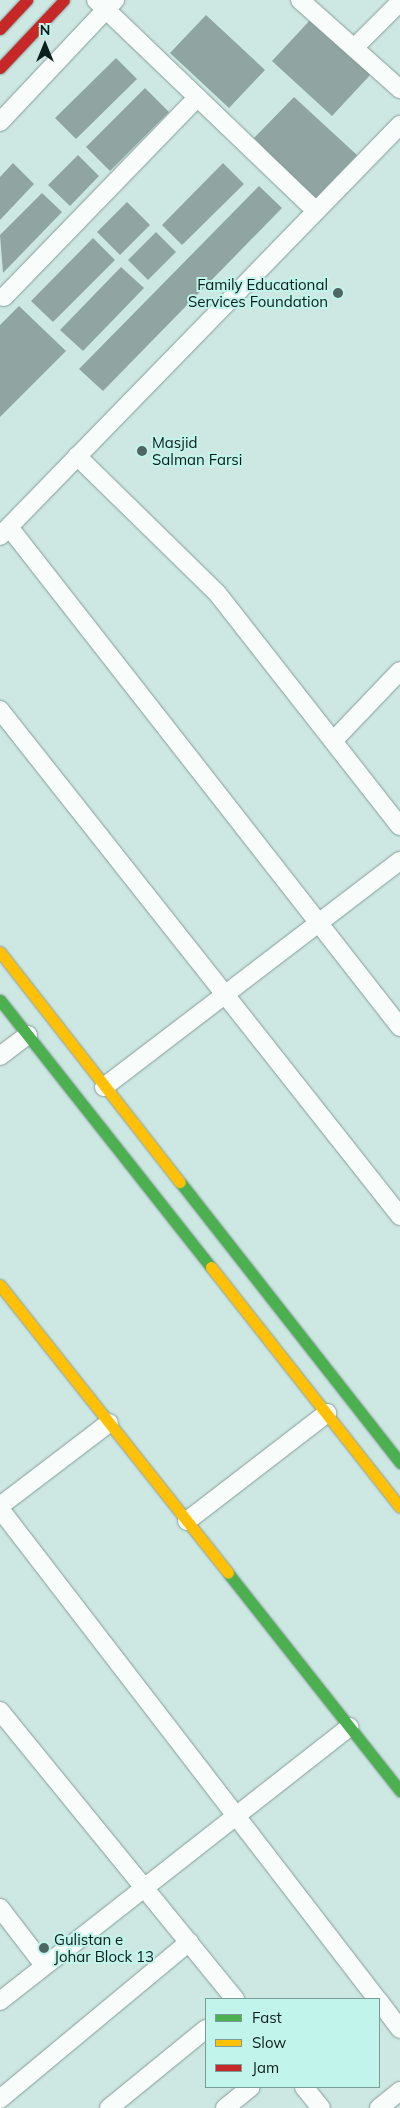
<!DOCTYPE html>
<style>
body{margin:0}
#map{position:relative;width:400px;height:2108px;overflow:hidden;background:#cde8e3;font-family:Mulish,sans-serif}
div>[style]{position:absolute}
.building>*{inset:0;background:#90a5a2}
.roads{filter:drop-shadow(0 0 1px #869c98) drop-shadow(0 0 1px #869c98)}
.street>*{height:18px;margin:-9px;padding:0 9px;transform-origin:9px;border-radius:9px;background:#f8fcfb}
.fast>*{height:11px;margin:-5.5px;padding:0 5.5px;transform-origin:5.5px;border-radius:5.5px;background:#4caf50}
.slow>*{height:11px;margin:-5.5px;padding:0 5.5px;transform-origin:5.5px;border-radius:5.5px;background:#ffc107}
.jam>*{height:11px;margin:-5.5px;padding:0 5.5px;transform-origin:5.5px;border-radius:5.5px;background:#c62828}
.dots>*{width:14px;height:14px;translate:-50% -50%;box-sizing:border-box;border:2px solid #c1f4ea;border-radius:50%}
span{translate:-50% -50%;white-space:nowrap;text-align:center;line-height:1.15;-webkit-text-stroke:4px #c1f4ea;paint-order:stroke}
.poi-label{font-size:15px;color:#0b1e1b}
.right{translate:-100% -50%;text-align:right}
.left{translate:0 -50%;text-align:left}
.legend{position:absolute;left:205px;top:1998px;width:175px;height:90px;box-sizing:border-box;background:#c1f4ea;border:1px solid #789e97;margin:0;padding:6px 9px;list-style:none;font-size:15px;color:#0b1e1b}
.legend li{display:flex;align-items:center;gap:10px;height:25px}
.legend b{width:25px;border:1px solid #789e97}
.north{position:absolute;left:20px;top:20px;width:50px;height:50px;-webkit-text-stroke:4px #c1f4ea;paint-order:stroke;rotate:0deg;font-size:14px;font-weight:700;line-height:20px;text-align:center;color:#0b1e1b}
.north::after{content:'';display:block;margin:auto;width:18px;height:22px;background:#0b1e1b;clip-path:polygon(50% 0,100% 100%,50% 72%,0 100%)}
</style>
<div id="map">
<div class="building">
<i style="clip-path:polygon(206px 15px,265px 70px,229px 108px,170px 53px)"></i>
<i style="clip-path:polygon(312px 18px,372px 73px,332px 116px,272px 61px)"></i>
<i style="clip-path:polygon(116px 58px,137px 79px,76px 139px,55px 118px)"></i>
<i style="clip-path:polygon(145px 88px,169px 112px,110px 171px,86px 147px)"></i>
<i style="clip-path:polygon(294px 97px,357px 155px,314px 200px,254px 138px)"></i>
<i style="clip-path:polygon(78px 155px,99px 176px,70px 206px,48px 185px)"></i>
<i style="clip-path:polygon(13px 163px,34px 184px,0 220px,0 177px)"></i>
<i style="clip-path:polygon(223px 163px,244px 184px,182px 245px,162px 225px)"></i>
<i style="clip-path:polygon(259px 186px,282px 208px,103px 391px,79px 369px)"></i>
<i style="clip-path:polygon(42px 193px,62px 212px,3px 273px,0 235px)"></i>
<i style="clip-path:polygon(127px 202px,150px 225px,120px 255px,97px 232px)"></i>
<i style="clip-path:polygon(156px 232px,176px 252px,148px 280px,128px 260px)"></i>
<i style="clip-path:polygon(93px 238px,115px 260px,53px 322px,31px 301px)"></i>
<i style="clip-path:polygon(121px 267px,144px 288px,83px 351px,60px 330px)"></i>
<i style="clip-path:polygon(19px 306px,66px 351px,0 417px,0 325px)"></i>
</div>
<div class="roads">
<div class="street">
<i style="left:96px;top:0;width:303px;rotate:43.8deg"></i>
<i style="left:300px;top:0;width:134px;rotate:41.7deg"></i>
<i style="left:354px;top:48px;width:65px;rotate:-45deg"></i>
<i style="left:0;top:122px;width:168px;rotate:-46.7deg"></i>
<i style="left:4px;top:297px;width:277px;rotate:-45.9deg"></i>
<i style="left:77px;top:456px;width:196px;rotate:44.4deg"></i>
<i style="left:217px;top:593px;width:296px;rotate:51.9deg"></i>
<i style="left:9px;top:527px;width:635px;rotate:51.97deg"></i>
<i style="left:0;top:536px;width:574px;rotate:-45.78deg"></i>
<i style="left:0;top:710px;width:645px;rotate:51.67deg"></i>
<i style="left:334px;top:740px;width:95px;rotate:-46.3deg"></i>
<i style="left:0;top:1056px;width:35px;rotate:-37deg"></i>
<i style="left:104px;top:1087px;width:372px;rotate:-37.4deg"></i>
<i style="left:0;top:1506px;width:137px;rotate:-37.3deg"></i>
<i style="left:0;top:1509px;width:618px;rotate:52.43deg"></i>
<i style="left:187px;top:1521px;width:177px;rotate:-37.6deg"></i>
<i style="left:0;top:1711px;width:372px;rotate:50.8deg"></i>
<i style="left:0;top:1908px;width:71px;rotate:52.5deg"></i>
<i style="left:0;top:2001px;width:444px;rotate:-38.1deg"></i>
<i style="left:379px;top:2001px;width:35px;rotate:53deg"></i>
<i style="left:304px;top:2087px;width:27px;rotate:51deg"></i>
<i style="left:0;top:2099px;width:246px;rotate:-39.7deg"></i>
<i style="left:109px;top:2108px;width:125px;rotate:-39.2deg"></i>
<i style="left:225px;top:2108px;width:33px;rotate:-39deg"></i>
<i style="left:379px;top:2108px;width:27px;rotate:-39deg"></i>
</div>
<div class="fast">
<i style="left:0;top:1000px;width:340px;rotate:51.7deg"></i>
<i style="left:180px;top:1182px;width:357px;rotate:51.9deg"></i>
<i style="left:228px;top:1573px;width:278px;rotate:51.7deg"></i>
</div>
<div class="slow">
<i style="left:0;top:952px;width:292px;rotate:52deg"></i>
<i style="left:211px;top:1267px;width:305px;rotate:51.8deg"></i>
<i style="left:0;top:1285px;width:367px;rotate:51.6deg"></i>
</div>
<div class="jam">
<i style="left:0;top:29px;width:40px;rotate:-47deg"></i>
<i style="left:0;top:68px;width:93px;rotate:-46.7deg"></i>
</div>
</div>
<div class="dots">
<i style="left:338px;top:293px;background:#4f6561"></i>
<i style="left:142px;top:451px;background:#4f6561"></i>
<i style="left:44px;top:1948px;background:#4f6561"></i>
</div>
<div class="poi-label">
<span class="right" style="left:328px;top:293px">Family Educational<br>Services Foundation</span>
<span class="left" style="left:152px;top:451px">Masjid<br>Salman Farsi</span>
<span class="left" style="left:54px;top:1948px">Gulistan e<br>Johar Block 13</span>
</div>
<ul class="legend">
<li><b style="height:6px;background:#4caf50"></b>Fast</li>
<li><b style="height:6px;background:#ffc107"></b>Slow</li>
<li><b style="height:6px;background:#c62828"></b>Jam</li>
</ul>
<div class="north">N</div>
</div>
